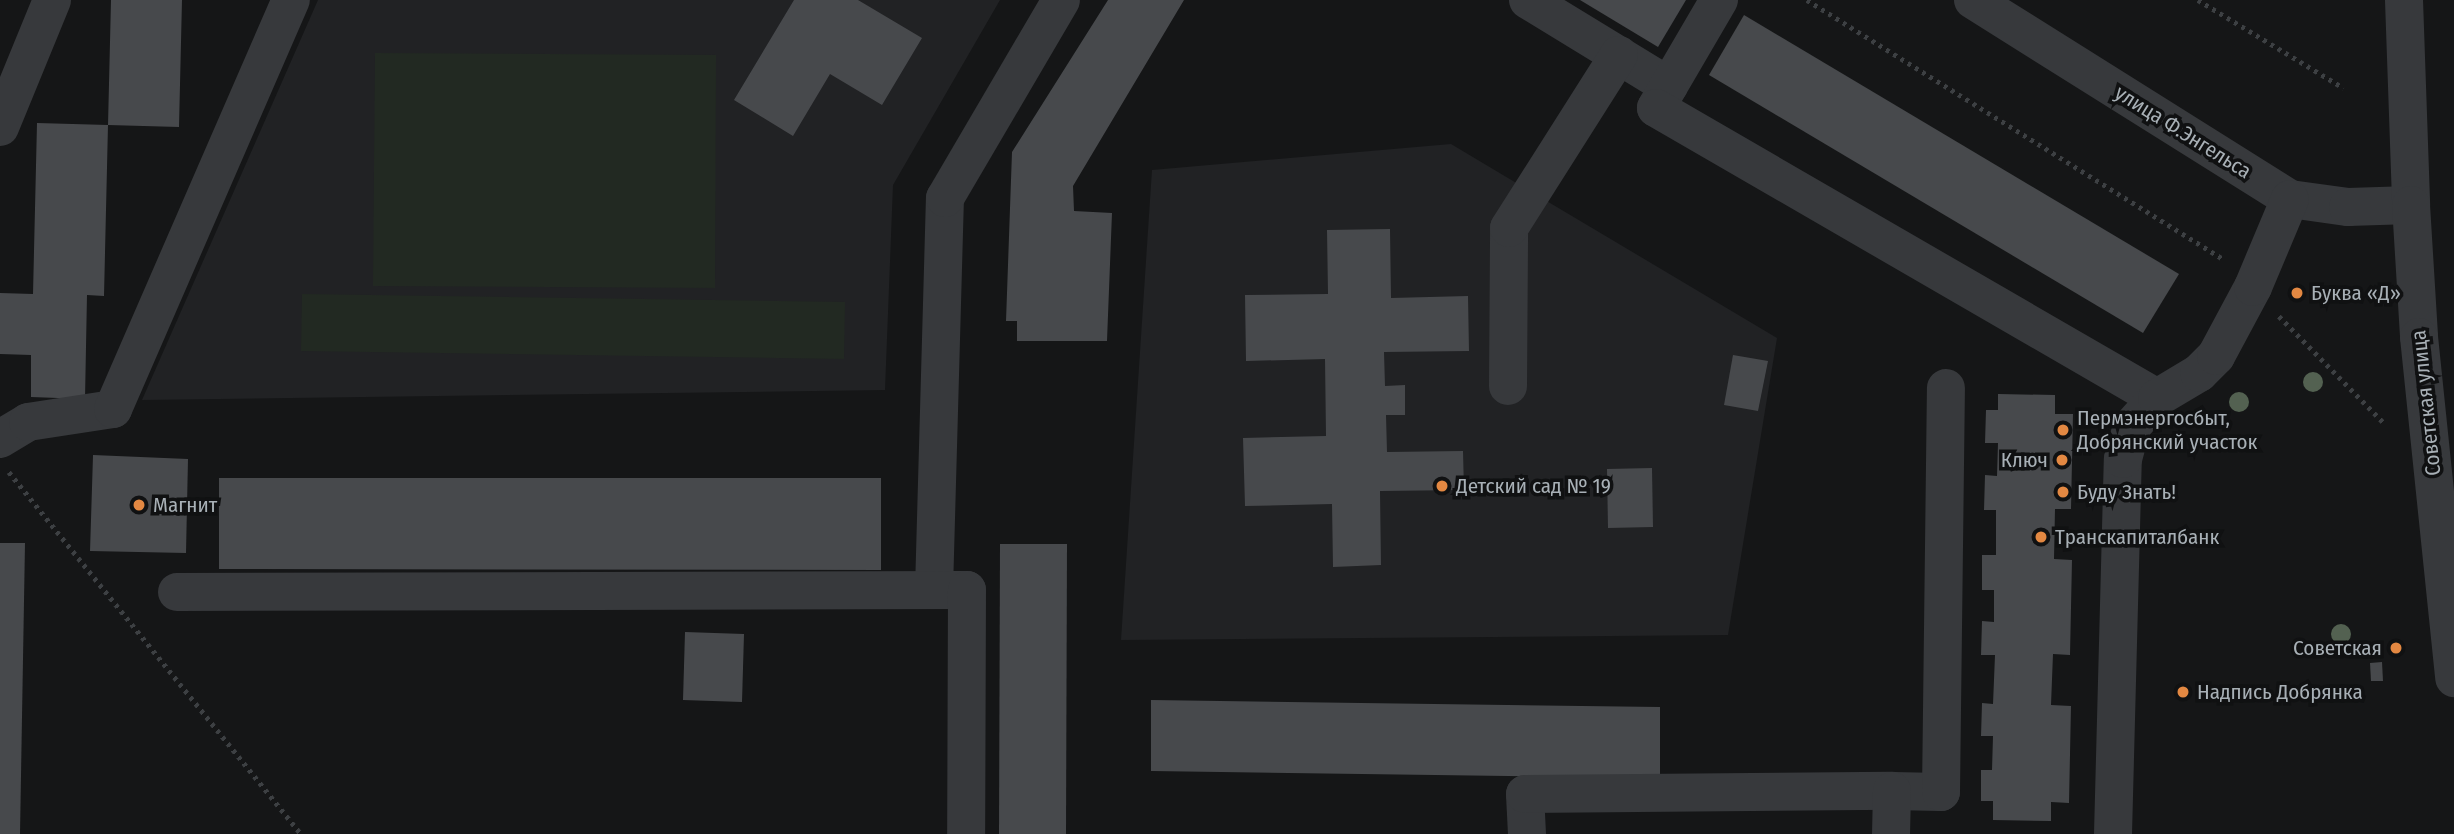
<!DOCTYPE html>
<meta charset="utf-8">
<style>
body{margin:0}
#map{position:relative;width:2454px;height:834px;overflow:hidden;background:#151617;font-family:"Fira Sans Condensed",sans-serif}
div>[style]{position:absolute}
.built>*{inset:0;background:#212224}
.green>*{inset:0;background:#222922}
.building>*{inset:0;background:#47494c}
.path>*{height:4.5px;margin-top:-2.25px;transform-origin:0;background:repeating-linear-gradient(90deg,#3d4043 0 3.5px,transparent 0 8.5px)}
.minor>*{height:38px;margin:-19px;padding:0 19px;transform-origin:19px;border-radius:19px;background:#37393c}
.trees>*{width:20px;height:20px;margin:-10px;border-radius:50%;background:#536151}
.dots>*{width:19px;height:19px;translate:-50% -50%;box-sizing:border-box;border:4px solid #101112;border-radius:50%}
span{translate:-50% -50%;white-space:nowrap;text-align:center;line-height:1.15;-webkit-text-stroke:7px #101112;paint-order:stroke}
.street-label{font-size:21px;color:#a8b0b6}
.poi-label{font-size:21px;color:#a8b0b6}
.left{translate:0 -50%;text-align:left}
.right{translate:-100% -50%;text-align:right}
</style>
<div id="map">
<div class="built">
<i style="clip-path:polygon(318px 0,1000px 0,893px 185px,885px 390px,142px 400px)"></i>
<i style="clip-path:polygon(1451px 144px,1777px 338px,1728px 635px,1121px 640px,1152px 170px)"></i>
</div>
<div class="green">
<i style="clip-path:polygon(375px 53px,716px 55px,715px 288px,373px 286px)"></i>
<i style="clip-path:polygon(302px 294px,845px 302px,844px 359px,301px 351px)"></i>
</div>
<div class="building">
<i style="clip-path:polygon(111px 0,182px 0,179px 127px,108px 125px,104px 296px,87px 295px,85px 399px,31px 397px,31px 355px,0 354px,0 293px,33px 294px,37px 123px,108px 125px)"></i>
<i style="clip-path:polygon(794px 0,858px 0,922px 38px,882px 105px,830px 74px,793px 136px,734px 100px)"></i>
<i style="clip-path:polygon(1108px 0,1184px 0,1073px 186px,1074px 211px,1112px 213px,1107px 341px,1017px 341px,1017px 321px,1006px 321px,1012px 152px)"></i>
<i style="clip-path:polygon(1580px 0,1686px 0,1658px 47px)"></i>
<i style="clip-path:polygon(1744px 15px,2179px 274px,2143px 333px,1709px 75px)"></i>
<i style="clip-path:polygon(1390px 229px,1391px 298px,1468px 296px,1469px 351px,1384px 352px,1385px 386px,1405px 385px,1405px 415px,1386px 415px,1387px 452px,1463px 451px,1464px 490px,1380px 491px,1381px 565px,1333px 567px,1332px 504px,1245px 506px,1243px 438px,1326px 436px,1325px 359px,1246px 361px,1245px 295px,1328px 294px,1327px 230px)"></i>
<i style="clip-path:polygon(1733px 355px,1768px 361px,1758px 411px,1724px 405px)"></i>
<i style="clip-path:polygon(1998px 394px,2055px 395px,2055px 414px,2073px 414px,2071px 509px,2055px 509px,2054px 559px,2072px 560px,2070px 655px,2053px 654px,2051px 705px,2071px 706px,2069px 803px,2051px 802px,2051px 821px,1993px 820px,1993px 801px,1981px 801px,1981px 770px,1992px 770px,1993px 736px,1981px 736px,1982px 703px,1993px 704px,1995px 655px,1981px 655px,1982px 621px,1994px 622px,1994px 590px,1982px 590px,1982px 555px,1996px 555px,1996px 510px,1984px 510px,1985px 475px,1997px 476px,1998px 443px,1985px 443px,1986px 410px,1998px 410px)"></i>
<i style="clip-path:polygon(93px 455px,188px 459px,186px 553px,90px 551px)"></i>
<i style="clip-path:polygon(1652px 468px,1653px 527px,1608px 528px,1607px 469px)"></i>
<i style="clip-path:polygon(219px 478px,881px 478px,881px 570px,219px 569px)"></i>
<i style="clip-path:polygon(0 543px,25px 543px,20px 834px,0 834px)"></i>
<i style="clip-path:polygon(1000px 544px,1067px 544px,1066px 834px,999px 834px)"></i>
<i style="clip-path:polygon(685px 632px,744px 634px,742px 702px,683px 700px)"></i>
<i style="clip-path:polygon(2382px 662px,2383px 681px,2371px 681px,2370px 663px)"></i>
<i style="clip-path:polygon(1151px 700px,1660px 707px,1660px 778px,1151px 771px)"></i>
</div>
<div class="path">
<i style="left:1807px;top:0;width:491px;rotate:31.9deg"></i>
<i style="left:2198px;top:0;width:170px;rotate:31.1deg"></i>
<i style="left:2279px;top:316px;width:150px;rotate:45.5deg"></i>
<i style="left:9px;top:472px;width:465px;rotate:51.1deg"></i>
</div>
<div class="minor">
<i style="left:1528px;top:0;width:165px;rotate:31.4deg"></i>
<i style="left:1719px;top:0;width:125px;rotate:120.3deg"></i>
<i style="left:1656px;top:108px;width:579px;rotate:30.06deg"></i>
<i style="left:1973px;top:0;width:374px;rotate:32.1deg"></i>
<i style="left:2290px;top:199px;width:59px;rotate:7.9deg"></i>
<i style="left:2348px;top:207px;width:63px;rotate:-1.8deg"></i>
<i style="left:2404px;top:0;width:205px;rotate:88deg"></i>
<i style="left:2411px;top:205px;width:132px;rotate:86.5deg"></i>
<i style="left:2419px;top:337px;width:343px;rotate:84.1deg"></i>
<i style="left:0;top:127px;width:137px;rotate:-67.7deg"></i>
<i style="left:1508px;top:386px;width:158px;rotate:-89.6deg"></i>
<i style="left:1509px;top:228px;width:205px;rotate:-57.6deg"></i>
<i style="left:0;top:439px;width:33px;rotate:-31deg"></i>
<i style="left:28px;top:422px;width:86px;rotate:-8.7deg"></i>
<i style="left:113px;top:409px;width:446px;rotate:-66.5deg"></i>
<i style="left:934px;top:590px;width:392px;rotate:-88.4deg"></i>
<i style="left:945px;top:198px;width:229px;rotate:-59.6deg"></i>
<i style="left:177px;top:592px;width:790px;rotate:-0.15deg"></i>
<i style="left:967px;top:590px;width:244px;rotate:90.2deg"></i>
<i style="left:1892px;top:791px;width:49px;rotate:1.2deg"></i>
<i style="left:1941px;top:792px;width:404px;rotate:-89.3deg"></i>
<i style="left:1527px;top:834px;width:40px;rotate:-92.9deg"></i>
<i style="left:1525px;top:794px;width:367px;rotate:-0.5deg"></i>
<i style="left:1892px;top:791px;width:43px;rotate:91.3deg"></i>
<i style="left:2113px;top:834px;width:375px;rotate:-88.5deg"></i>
<i style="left:2123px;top:459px;width:34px;rotate:-75deg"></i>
<i style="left:2132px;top:426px;width:38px;rotate:-48deg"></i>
<i style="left:2157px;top:398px;width:49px;rotate:-30.8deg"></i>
<i style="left:2199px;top:373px;width:24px;rotate:-45deg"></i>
<i style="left:2216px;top:356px;width:78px;rotate:-61.8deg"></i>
<i style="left:2253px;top:287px;width:95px;rotate:-67.2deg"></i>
</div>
<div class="trees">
<i style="left:2313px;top:382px"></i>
<i style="left:2239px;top:402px"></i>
<i style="left:2341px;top:634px"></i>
</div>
<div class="dots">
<i style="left:2297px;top:293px;background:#e38842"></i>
<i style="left:2063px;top:430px;background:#e38842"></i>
<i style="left:2062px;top:460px;background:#e38842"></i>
<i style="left:1442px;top:486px;background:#e38842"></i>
<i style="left:2063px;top:492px;background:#e38842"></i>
<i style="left:139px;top:505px;background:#e38842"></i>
<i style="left:2041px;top:537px;background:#e38842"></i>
<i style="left:2396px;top:648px;background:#e38842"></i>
<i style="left:2183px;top:692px;background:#e38842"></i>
</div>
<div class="street-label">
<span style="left:2183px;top:132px;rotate:32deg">улица Ф.Энгельса</span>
<span style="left:2426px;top:403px;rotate:-96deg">Советская улица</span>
</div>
<div class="poi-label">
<span class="left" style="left:2311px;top:293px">Буква «Д»</span>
<span class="left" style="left:2077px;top:430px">Пермэнергосбыт,<br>Добрянский участок</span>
<span class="right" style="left:2048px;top:460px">Ключ</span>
<span class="left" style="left:1456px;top:486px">Детский сад № 19</span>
<span class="left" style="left:2077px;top:492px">Буду Знать!</span>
<span class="left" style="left:153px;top:505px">Магнит</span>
<span class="left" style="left:2055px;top:537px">Транскапиталбанк</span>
<span class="right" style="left:2382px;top:648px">Советская</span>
<span class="left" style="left:2197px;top:692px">Надпись Добрянка</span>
</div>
</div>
